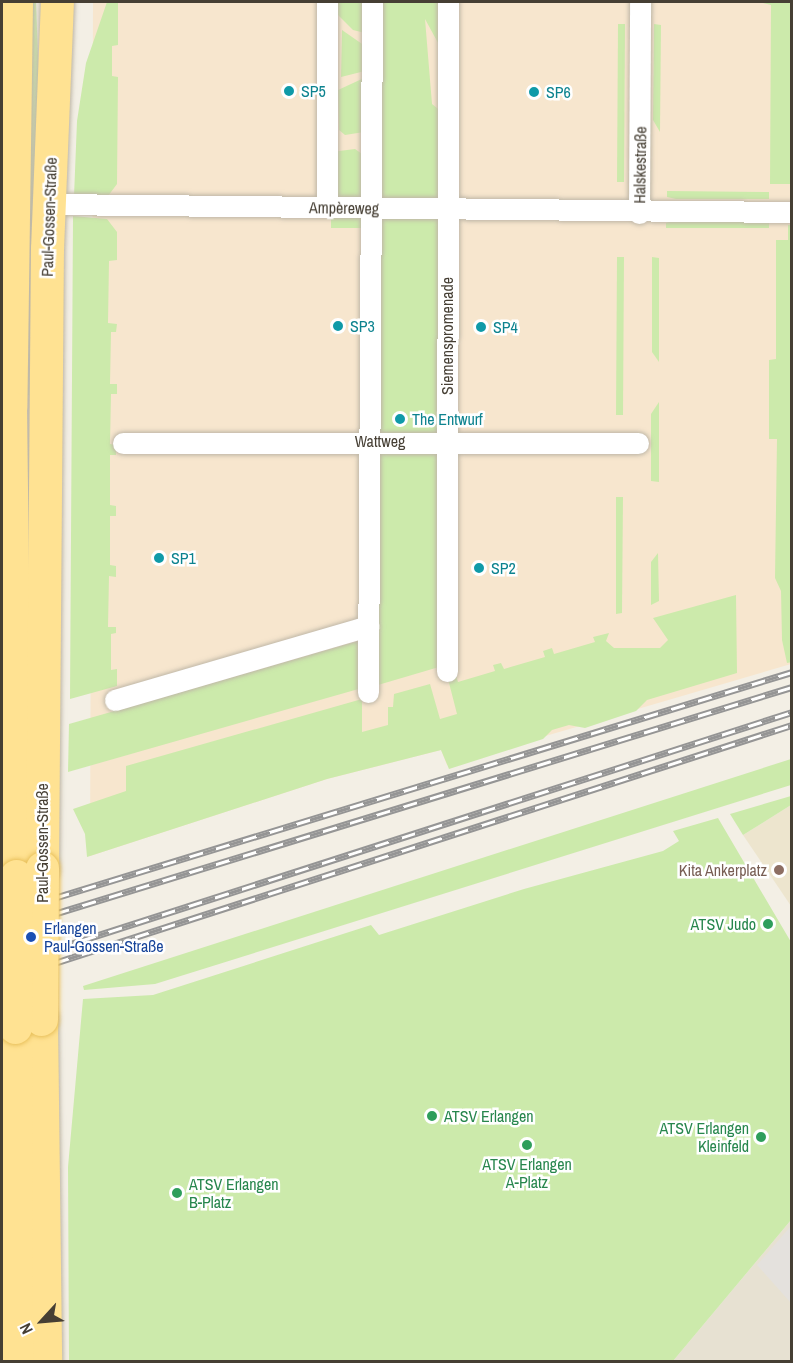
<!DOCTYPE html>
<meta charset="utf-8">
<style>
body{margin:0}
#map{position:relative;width:793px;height:1363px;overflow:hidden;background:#f3efe5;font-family:"Archivo Narrow",sans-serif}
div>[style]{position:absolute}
.residential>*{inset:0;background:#e7e1d2}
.commercial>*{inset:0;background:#f7e6ce}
.education>*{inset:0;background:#ede5ce}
.green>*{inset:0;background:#cceaab}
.parking>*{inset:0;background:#e4e1dd}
.roads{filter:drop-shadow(0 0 2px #bfb7a7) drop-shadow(0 0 2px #bfb7a7)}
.street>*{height:21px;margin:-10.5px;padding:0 10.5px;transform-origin:10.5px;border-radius:10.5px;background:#fff}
.primary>*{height:33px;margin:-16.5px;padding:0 16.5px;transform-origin:16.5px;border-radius:16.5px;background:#ffe292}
.rail>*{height:7px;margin-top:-3.5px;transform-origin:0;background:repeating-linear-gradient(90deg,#fff 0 14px,#959595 0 28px);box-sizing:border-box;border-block:2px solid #959595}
.bridges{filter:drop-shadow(0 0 2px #e9c15d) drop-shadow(0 0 2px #e9c15d)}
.primary-bridge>*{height:33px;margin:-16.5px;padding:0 16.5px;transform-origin:16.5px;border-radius:16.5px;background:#ffe292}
.dots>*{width:16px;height:16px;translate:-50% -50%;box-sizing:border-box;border:3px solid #fff;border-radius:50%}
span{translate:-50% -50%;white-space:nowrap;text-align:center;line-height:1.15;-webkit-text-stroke:5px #fff;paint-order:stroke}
.culture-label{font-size:16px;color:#0d838f}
.left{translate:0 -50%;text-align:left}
.street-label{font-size:16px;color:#463f34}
.education-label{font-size:16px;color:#785e54}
.right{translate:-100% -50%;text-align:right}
.leisure-label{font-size:16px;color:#27864d}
.transit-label{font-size:16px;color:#164399}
.frame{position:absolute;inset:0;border:3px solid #463f34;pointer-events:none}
.north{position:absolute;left:12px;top:1291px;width:60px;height:60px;-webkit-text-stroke:4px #fff;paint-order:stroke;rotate:244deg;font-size:16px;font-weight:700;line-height:24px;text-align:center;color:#463f34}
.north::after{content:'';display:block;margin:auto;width:21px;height:27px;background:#463f34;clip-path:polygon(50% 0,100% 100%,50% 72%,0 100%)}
</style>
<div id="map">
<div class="residential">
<i style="clip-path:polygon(791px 1220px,791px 1361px,673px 1361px)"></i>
</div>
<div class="commercial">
<i style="clip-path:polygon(93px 2px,791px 2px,791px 664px,447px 765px,441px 750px,327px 779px,90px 856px)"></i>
</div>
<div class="education">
<i style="clip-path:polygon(791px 805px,791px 906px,743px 835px)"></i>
</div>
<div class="green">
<i style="clip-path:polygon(25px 2px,36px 2px,39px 82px,36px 395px,22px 395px)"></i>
<i style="clip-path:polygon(107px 2px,118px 2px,118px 45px,112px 46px,112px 76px,118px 77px,117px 184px,108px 196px,74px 196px,77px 121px,86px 63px)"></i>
<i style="clip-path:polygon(332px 2px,365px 2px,365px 33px,353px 30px,332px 9px)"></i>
<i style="clip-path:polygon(382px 2px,442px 2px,443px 52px,425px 19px,432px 104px,442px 112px,440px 203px,380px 203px)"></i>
<i style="clip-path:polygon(759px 2px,791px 2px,791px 195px,790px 184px,770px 184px,771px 5px)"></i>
<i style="clip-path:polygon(618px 24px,625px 24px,624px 182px,617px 182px)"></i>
<i style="clip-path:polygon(654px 24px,661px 25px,660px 132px,653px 120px)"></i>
<i style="clip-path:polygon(342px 30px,365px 46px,365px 71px,341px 77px)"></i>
<i style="clip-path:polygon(364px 78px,364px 132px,345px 135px,339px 130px,338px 90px)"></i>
<i style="clip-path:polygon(355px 149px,365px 156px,365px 203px,330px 203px,331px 152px)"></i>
<i style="clip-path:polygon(667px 191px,769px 192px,769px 199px,676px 199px,667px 197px)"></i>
<i style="clip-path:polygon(331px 213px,364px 214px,364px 228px,331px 228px)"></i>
<i style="clip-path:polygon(381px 213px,440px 214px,439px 435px,380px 435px)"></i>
<i style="clip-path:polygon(73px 216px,107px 219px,117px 232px,117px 260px,109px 261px,108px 323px,117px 324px,116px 332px,111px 332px,110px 384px,117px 384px,117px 394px,111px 394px,110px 444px,116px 445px,116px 455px,110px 455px,110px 505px,116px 506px,116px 516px,110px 516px,110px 565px,116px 566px,116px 577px,109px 576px,108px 627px,116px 627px,116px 633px,111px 634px,111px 670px,117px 669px,117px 686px,70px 699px)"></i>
<i style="clip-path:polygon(672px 221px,769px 221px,769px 228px,666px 228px,666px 223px)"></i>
<i style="clip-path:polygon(788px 225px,792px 225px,792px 662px,787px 663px,782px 640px,781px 591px,775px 578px,777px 439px,769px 439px,769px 360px,776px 359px,776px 240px,788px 240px)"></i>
<i style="clip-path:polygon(617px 257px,624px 257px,623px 415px,616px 415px)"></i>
<i style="clip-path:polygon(652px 257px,659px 258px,659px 362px,652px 352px)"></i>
<i style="clip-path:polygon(659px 402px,659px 482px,651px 481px,651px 414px)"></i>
<i style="clip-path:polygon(380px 447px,441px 447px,439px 667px,378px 685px)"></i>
<i style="clip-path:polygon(616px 497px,623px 497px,622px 613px,616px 614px)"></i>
<i style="clip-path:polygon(658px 553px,659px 601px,651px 605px,651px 562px)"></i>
<i style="clip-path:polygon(736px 595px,737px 673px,647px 700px,636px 711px,585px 728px,569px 725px,552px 730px,543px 739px,449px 769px,441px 750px,327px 779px,87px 857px,85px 834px,73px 809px,126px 791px,126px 766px,362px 699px,362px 732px,388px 725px,388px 707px,393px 707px,394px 694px,430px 684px,440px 719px,457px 714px,448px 679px,456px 676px,458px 682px,495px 671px,493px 665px,501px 663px,504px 669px,545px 657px,543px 651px,552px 648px,554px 654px,595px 642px,593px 637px,609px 633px,606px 641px,614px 648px,660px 648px,668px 640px,653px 618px)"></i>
<i style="clip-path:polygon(362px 640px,362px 688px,68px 772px,69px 724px)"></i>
<i style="clip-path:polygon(791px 759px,791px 785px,155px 984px,84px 990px,83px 986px)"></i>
<i style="clip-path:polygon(791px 796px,791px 805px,743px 835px,730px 814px)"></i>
<i style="clip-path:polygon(718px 818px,791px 942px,791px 1220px,673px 1361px,69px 1361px,68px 1167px,83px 999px,153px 995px,371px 925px,379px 935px,524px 889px,663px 851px,679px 841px,673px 831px)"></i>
</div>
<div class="parking">
<i style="clip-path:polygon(791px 1226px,791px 1303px,757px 1265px)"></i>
</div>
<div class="roads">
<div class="street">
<i style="left:49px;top:204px;width:743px;rotate:0.62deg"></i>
<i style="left:327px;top:207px;width:205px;rotate:-90deg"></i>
<i style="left:639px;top:213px;width:211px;rotate:-89.7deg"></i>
<i style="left:123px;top:443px;width:515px"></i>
<i style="left:447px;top:671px;width:669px;rotate:-89.91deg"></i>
<i style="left:368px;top:692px;width:690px;rotate:-89.67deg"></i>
<i style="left:115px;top:700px;width:264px;rotate:-16.3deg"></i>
</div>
<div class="primary">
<i style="left:16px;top:2px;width:405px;rotate:90.8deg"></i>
<i style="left:10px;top:407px;width:469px;rotate:89.3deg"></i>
<i style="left:42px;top:868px;width:619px;rotate:-89.54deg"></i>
<i style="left:47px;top:249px;width:247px;rotate:-87.7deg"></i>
<i style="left:41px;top:1019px;width:343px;rotate:89.3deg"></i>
<i style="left:15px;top:1027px;width:335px;rotate:89.8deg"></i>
</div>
</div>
<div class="rail">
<i style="left:2px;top:914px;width:826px;rotate:-17.03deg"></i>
<i style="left:2px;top:930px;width:827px;rotate:-17.1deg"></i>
<i style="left:2px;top:966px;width:830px;rotate:-17.82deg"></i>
<i style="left:2px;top:980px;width:830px;rotate:-17.89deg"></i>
</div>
<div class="bridges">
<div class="primary-bridge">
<i style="left:41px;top:1019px;width:151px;rotate:-89.6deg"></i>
<i style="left:15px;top:1027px;width:151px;rotate:-89.6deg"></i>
</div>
</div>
<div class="dots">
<i style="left:289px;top:91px;background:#0f9aa8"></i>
<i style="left:534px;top:92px;background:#0f9aa8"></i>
<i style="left:338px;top:326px;background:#0f9aa8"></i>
<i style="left:481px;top:327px;background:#0f9aa8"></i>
<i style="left:400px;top:419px;background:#0f9aa8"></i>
<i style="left:159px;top:558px;background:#0f9aa8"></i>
<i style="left:479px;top:568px;background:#0f9aa8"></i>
<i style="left:779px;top:870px;background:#8d6e63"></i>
<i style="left:768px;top:924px;background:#2e9e5b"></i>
<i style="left:31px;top:937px;background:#1a4fb4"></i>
<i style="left:432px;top:1116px;background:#2e9e5b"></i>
<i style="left:761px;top:1137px;background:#2e9e5b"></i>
<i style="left:527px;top:1145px;background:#2e9e5b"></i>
<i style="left:177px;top:1193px;background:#2e9e5b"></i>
</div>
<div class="culture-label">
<span class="left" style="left:301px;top:91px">SP5</span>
<span class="left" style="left:546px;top:92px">SP6</span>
<span class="left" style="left:350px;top:326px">SP3</span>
<span class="left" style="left:493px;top:327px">SP4</span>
<span class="left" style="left:412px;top:419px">The Entwurf</span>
<span class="left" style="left:171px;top:558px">SP1</span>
<span class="left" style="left:491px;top:568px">SP2</span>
</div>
<div class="street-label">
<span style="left:640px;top:165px;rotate:-89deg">Halskestraße</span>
<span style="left:344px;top:208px;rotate:1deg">Ampèreweg</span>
<span style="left:49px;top:217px;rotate:-88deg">Paul-Gossen-Straße</span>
<span style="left:447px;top:336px;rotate:-90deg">Siemenspromenade</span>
<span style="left:380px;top:441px">Wattweg</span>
<span style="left:42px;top:843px;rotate:-90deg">Paul-Gossen-Straße</span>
</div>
<div class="education-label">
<span class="right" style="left:767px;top:870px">Kita Ankerplatz</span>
</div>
<div class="leisure-label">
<span class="right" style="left:756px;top:924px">ATSV Judo</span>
<span class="left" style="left:444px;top:1116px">ATSV Erlangen</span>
<span class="right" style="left:749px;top:1137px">ATSV Erlangen<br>Kleinfeld</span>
<span style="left:527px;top:1173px">ATSV Erlangen<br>A-Platz</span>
<span class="left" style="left:189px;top:1193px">ATSV Erlangen<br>B-Platz</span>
</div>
<div class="transit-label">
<span class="left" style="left:44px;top:937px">Erlangen<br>Paul-Gossen-Straße</span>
</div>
<div class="frame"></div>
<div class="north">N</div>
</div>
